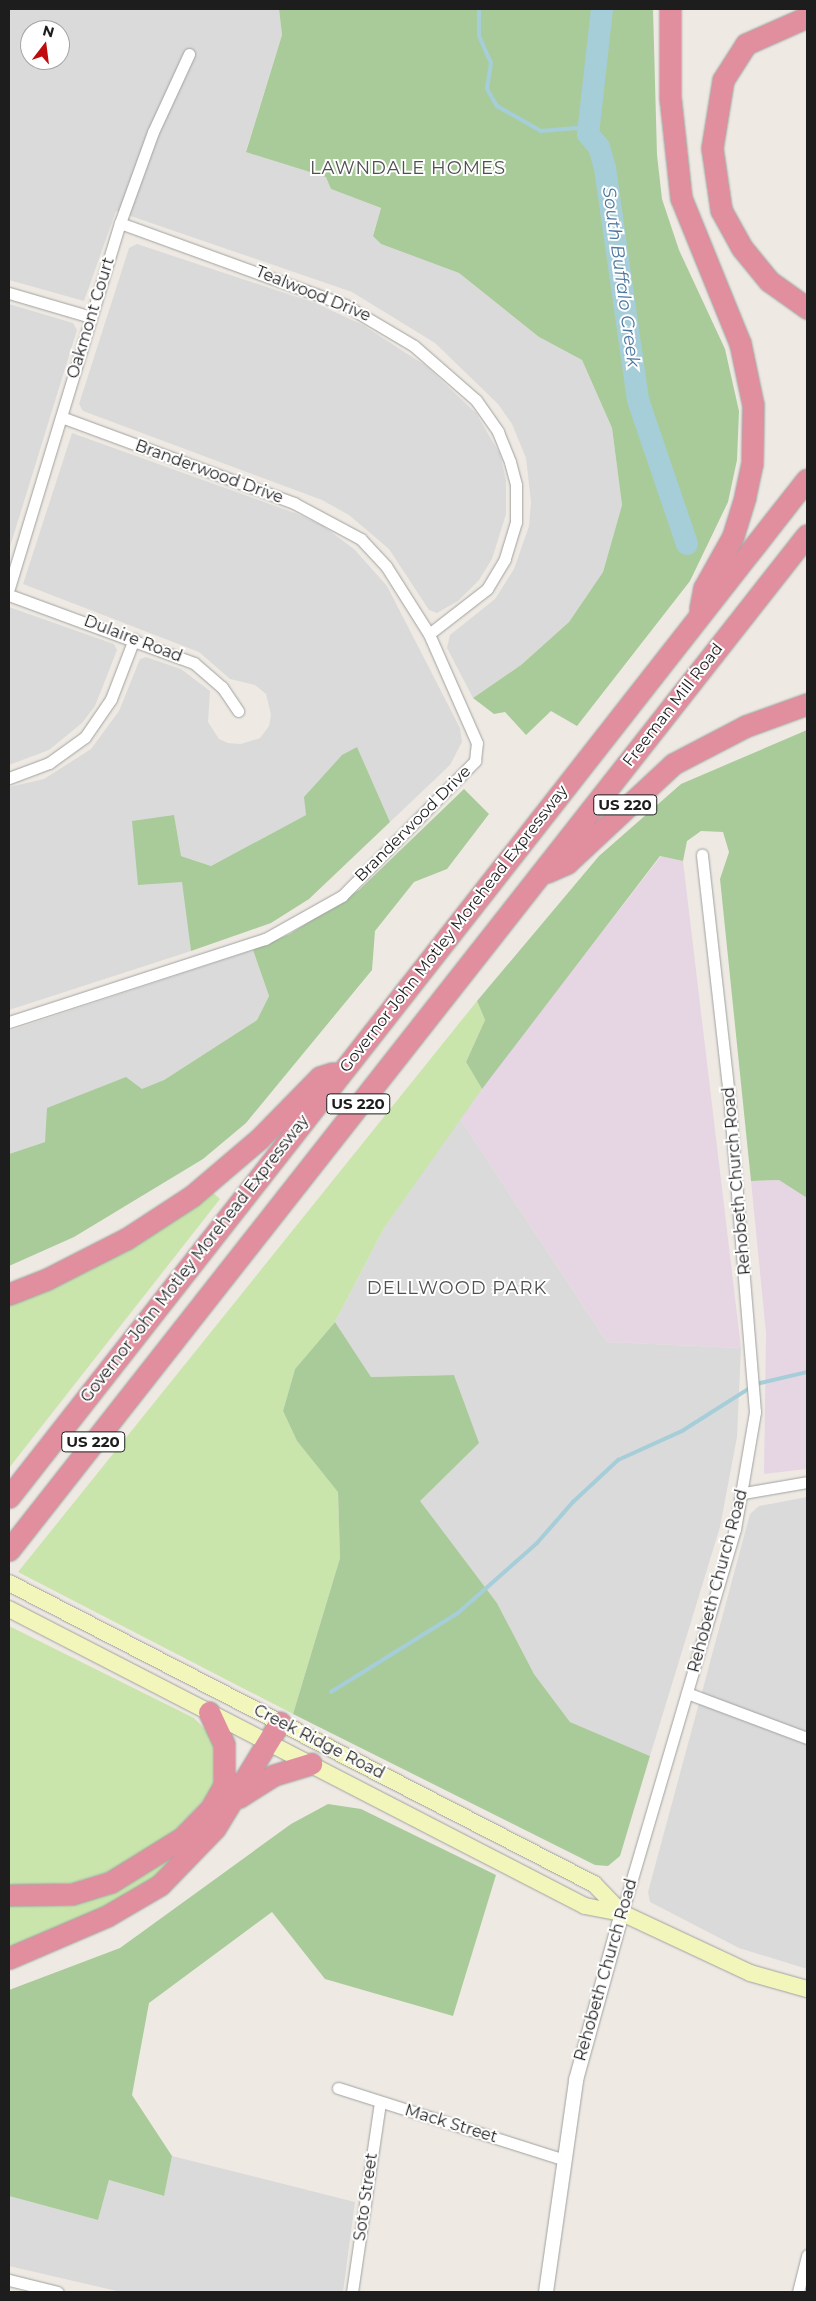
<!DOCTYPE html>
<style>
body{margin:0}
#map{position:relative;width:816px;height:2301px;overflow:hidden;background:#eeeae3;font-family:Montserrat,sans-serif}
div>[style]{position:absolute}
.residential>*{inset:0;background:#dbdada}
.industrial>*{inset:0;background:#e6d6e4}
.grass>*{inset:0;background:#c9e5ac}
.forest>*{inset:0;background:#a9cb9a}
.stream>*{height:4px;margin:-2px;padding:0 2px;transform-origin:2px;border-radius:2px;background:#a6ced9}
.river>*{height:22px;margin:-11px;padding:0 11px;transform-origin:11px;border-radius:11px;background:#a6ced9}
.roads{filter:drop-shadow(0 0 1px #a1a1a1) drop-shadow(0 0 1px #a1a1a1)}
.minor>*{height:11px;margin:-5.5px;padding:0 5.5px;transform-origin:5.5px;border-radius:5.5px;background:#fff}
.tertiary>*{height:14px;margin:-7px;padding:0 7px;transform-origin:7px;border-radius:7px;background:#fff}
.secondary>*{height:16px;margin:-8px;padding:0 8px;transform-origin:8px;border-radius:8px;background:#f3f6ba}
.motorway>*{height:21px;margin:-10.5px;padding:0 10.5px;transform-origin:10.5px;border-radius:10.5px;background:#e18f9f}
span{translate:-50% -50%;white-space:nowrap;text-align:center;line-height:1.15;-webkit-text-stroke:4px #fff;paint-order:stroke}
.shield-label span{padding:1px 4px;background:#fff;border:1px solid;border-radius:4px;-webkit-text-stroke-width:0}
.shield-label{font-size:15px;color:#1d1d1d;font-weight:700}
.street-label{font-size:16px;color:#1d1d1d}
.neighbourhood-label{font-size:18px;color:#505050;letter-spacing:1px}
.water-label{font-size:18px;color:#4c77a0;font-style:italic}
.frame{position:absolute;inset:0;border:10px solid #1d1d1d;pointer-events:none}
.north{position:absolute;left:20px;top:20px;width:50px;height:50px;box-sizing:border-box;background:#fff;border:1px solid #a5a5a5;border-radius:50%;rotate:15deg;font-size:14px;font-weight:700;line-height:20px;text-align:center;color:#1d1d1d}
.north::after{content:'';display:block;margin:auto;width:18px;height:22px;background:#bf0b0e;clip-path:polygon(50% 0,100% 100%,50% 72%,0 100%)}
</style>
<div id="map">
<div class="residential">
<i style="clip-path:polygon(evenodd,9px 9px,279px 9px,282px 35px,246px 151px,327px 177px,331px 189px,381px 208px,373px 235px,381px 244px,459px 273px,539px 337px,582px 360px,612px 428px,622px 505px,603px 572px,569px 622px,521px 665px,473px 698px,447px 648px,450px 635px,495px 599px,514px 569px,529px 526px,531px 502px,526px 458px,512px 424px,498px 404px,435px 343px,352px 292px,116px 211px,84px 301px,9px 280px,9px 9px,30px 30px,60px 30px,60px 60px,30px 60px,30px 30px)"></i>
<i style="clip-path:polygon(137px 244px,315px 303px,363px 325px,426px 366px,476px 413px,500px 454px,506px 480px,506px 514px,492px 559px,479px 580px,458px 601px,437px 613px,429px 610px,389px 549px,349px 515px,322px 500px,83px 411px,79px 404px,129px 248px)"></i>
<i style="clip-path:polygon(9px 304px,73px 323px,77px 330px,9px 550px)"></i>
<i style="clip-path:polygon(72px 433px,295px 513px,323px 526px,354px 549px,387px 586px,460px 728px,462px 742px,450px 765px,390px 822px,357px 748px,306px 815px,211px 866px,181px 856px,191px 951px,9px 1010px,9px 787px,44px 779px,91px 749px,119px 711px,140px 659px,146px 657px,181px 669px,210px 691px,208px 722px,219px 739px,228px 743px,241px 744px,260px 738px,269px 726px,271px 715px,266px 694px,255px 685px,230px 679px,199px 652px,23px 584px)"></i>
<i style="clip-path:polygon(9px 607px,114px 644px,117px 650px,95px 706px,82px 723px,49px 750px,9px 765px)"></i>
<i style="clip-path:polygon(253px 950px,269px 996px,257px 1020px,164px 1080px,45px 1142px,9px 1154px,9px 1031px)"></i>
<i style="clip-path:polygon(459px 1117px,607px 1342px,741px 1348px,737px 1437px,720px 1527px,650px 1756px,570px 1722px,534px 1674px,497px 1603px,419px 1501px,478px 1443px,454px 1375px,371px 1377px,335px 1322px,384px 1228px)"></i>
<i style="clip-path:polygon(807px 1497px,807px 1969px,739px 1948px,650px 1902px,648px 1892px,750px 1514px,759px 1506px)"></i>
<i style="clip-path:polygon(172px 2156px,355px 2202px,343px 2292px,121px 2292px,9px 2266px,9px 2196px,98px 2220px,109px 2180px,163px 2196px)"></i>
</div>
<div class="industrial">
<i style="clip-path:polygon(661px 856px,683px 861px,741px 1348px,607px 1342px,459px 1117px)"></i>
<i style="clip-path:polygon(779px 1180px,807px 1198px,807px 1469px,764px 1474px,766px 1333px,751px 1181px)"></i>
</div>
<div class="grass">
<i style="clip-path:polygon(477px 1001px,485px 1020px,466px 1062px,482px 1089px,384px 1228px,335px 1322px,295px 1369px,283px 1411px,297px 1441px,338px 1491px,340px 1558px,293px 1714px,18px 1572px)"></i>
<i style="clip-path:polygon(211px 1191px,220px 1199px,9px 1468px,9px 1302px)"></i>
<i style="clip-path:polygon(9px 1626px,194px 1718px,207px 1731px,217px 1750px,215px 1782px,208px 1795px,174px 1832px,111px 1871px,72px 1883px,9px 1887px)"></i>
<i style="clip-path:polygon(186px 1844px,149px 1882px,110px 1906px,9px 1951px,9px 1906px,69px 1904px)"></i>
</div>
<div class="forest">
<i style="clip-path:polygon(279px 9px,653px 9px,657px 155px,662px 199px,679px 250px,725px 349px,739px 411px,737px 460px,728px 502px,690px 581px,577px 726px,551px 711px,526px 735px,505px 712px,494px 714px,473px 698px,521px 665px,569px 622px,603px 572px,622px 505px,612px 428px,582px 360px,539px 337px,459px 273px,381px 244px,373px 236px,381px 208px,331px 189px,326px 177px,246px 152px,282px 35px)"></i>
<i style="clip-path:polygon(807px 730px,807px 1198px,779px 1180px,751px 1181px,720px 879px,729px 852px,723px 832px,701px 831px,687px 841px,683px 861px,660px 856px,482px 1089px,466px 1062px,485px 1020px,477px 1001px,599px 856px,681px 784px)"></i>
<i style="clip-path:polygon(357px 747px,390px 822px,309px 899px,271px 923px,191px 951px,182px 882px,138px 885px,132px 821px,174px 815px,181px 856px,211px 866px,306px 815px,304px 797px,342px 755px)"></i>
<i style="clip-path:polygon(464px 789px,489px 814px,447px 869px,414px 882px,375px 931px,372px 970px,246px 1123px,203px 1159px,74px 1237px,9px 1266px,9px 1154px,45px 1142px,47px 1108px,126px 1077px,142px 1089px,164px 1080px,257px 1020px,269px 996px,253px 950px,290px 934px,359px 890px)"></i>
<i style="clip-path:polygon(335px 1322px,371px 1377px,454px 1375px,479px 1443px,420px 1501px,497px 1603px,534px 1674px,570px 1722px,650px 1756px,620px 1856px,608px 1866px,595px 1865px,293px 1714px,340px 1558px,338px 1492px,297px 1441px,283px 1411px,295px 1369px)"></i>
<i style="clip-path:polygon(328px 1804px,361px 1809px,496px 1875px,453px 2016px,325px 1979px,272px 1912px,149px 2003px,132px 2095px,172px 2156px,164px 2196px,109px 2180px,98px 2220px,9px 2196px,9px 1990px,120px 1948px,291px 1824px)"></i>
</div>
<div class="stream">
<i style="left:479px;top:9px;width:27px;rotate:90deg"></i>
<i style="left:479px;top:36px;width:30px;rotate:66deg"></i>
<i style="left:491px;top:63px;width:26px;rotate:99deg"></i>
<i style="left:487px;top:89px;width:20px;rotate:60deg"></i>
<i style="left:497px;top:106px;width:51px;rotate:29.6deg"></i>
<i style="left:541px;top:131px;width:35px;rotate:-5deg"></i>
<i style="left:576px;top:128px;width:13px;rotate:27deg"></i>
<i style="left:331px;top:1692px;width:150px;rotate:-31.9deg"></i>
<i style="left:458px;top:1613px;width:106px;rotate:-41.5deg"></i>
<i style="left:537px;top:1543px;width:55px;rotate:-48.7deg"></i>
<i style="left:573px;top:1502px;width:62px;rotate:-43deg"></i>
<i style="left:618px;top:1460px;width:70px;rotate:-24.4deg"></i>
<i style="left:682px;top:1431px;width:88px;rotate:-32.4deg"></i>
<i style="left:756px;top:1384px;width:52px;rotate:-13.2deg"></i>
</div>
<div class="river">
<i style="left:602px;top:9px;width:126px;rotate:96.4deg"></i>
<i style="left:588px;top:134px;width:17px;rotate:50deg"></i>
<i style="left:599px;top:147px;width:22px;rotate:74deg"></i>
<i style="left:605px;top:168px;width:234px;rotate:81.9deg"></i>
<i style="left:638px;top:400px;width:152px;rotate:71.2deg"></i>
</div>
<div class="roads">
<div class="minor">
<i style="left:120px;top:223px;width:239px;rotate:20deg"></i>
<i style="left:345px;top:305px;width:80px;rotate:30.7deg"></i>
<i style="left:414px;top:346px;width:82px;rotate:41.1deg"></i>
<i style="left:476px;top:400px;width:39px;rotate:55deg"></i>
<i style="left:498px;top:432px;width:32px;rotate:68deg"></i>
<i style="left:510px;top:462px;width:24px;rotate:75deg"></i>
<i style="left:516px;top:485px;width:37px;rotate:90deg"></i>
<i style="left:516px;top:522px;width:39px;rotate:107deg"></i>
<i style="left:505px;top:559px;width:35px;rotate:121deg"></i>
<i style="left:487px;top:589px;width:73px;rotate:142.2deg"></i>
<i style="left:9px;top:293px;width:85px;rotate:16.3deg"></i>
<i style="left:9px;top:588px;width:382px;rotate:-73.1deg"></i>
<i style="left:120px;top:223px;width:97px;rotate:-70.1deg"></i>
<i style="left:153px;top:132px;width:86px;rotate:-65.2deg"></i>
<i style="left:9px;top:595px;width:197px;rotate:20.2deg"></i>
<i style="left:194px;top:663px;width:37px;rotate:41deg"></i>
<i style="left:222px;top:687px;width:29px;rotate:56deg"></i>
<i style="left:9px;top:778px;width:43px;rotate:-20.6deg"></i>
<i style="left:49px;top:763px;width:44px;rotate:-35.8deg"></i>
<i style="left:85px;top:737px;width:46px;rotate:-55.6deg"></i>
<i style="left:111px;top:699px;width:64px;rotate:-69deg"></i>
<i style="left:9px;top:1022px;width:269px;rotate:-18deg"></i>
<i style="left:265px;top:939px;width:88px;rotate:-29.2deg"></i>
<i style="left:342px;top:896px;width:190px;rotate:-45.4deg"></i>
<i style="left:475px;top:761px;width:18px;rotate:-84deg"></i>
<i style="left:477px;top:743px;width:119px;rotate:-113.8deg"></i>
<i style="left:429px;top:634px;width:80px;rotate:-122.3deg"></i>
<i style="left:386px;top:566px;width:37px;rotate:-133deg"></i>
<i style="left:361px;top:539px;width:76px;rotate:-151.8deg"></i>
<i style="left:294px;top:503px;width:248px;rotate:-159.7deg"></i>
<i style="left:744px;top:1493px;width:64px;rotate:-9.9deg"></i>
<i style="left:687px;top:1693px;width:128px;rotate:20.6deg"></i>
<i style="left:622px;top:1913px;width:400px;rotate:-73.6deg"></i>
<i style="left:735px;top:1529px;width:119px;rotate:-80.3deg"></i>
<i style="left:755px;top:1412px;width:308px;rotate:-94.7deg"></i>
<i style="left:730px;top:1105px;width:252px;rotate:-96.4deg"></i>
<i style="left:338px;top:2088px;width:238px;rotate:17.6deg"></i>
<i style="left:9px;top:2280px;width:50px;rotate:13.8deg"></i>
<i style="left:352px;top:2292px;width:192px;rotate:-81.6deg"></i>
<i style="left:798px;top:2292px;width:38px;rotate:-76deg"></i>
</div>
<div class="tertiary">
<i style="left:546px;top:2292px;width:214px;rotate:-81.9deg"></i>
<i style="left:576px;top:2080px;width:173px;rotate:-74.6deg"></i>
</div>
<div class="secondary">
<i style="left:9px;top:1583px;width:658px;rotate:27.23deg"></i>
<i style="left:594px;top:1884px;width:40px;rotate:46deg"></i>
<i style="left:9px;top:1609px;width:648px;rotate:27.28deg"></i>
<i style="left:585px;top:1906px;width:38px;rotate:11deg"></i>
<i style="left:622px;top:1913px;width:141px;rotate:25.1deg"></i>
<i style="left:750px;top:1973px;width:59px;rotate:15.7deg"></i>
</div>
<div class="motorway">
<i style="left:670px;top:9px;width:88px;rotate:90deg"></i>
<i style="left:670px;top:97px;width:102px;rotate:83.8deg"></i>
<i style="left:681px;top:198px;width:157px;rotate:67.9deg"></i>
<i style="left:740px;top:343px;width:63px;rotate:78.2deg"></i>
<i style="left:753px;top:405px;width:58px;rotate:91deg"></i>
<i style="left:752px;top:463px;width:35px;rotate:102deg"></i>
<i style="left:745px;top:497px;width:41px;rotate:107.1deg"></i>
<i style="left:733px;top:536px;width:60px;rotate:119.1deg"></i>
<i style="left:704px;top:588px;width:21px;rotate:101deg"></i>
<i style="left:807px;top:17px;width:67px;rotate:156.1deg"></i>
<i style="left:746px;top:44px;width:43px;rotate:122.6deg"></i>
<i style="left:723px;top:80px;width:69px;rotate:99.2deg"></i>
<i style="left:712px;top:148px;width:63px;rotate:81.7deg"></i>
<i style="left:721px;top:210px;width:43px;rotate:61.1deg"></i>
<i style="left:742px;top:248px;width:43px;rotate:50.7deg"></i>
<i style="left:769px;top:281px;width:47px;rotate:35.4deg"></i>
<i style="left:547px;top:872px;width:22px;rotate:-24deg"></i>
<i style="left:567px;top:863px;width:145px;rotate:-43deg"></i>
<i style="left:673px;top:764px;width:82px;rotate:-27.5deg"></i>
<i style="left:746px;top:726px;width:65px;rotate:-19.8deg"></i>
<i style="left:9px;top:1294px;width:41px;rotate:-21.5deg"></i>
<i style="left:47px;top:1279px;width:89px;rotate:-26.9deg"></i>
<i style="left:126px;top:1239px;width:79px;rotate:-33.1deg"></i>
<i style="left:192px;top:1196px;width:88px;rotate:-40.4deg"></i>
<i style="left:259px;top:1139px;width:87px;rotate:-45.5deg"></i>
<i style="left:320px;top:1077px;width:13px;rotate:-18deg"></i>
<i style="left:9px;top:1497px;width:1293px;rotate:-51.91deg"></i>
<i style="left:9px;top:1550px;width:1291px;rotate:-51.83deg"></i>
<i style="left:209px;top:1712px;width:35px;rotate:65deg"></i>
<i style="left:224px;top:1744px;width:43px;rotate:90deg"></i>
<i style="left:239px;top:1797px;width:41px;rotate:-32.2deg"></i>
<i style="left:274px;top:1775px;width:39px;rotate:-17deg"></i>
<i style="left:9px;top:1895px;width:63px;rotate:-0.9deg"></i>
<i style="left:72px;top:1894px;width:41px;rotate:-17.1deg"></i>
<i style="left:111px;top:1882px;width:84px;rotate:-31.8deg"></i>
<i style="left:182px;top:1838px;width:42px;rotate:-46deg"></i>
<i style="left:211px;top:1808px;width:28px;rotate:-60deg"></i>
<i style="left:9px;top:1958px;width:107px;rotate:-23.2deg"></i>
<i style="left:107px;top:1916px;width:61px;rotate:-30.3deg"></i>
<i style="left:160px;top:1885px;width:79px;rotate:-46deg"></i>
<i style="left:215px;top:1828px;width:124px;rotate:-58.5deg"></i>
</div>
</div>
<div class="shield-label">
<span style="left:625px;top:805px">US 220</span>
<span style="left:358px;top:1104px">US 220</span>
<span style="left:93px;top:1442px">US 220</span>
</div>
<div class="street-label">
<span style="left:313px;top:294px;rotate:22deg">Tealwood Drive</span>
<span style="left:91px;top:318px;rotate:-73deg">Oakmont Court</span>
<span style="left:209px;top:472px;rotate:20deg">Branderwood Drive</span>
<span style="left:133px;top:639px;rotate:21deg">Dulaire Road</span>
<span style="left:673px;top:705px;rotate:-52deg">Freeman Mill Road</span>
<span style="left:413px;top:824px;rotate:-45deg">Branderwood Drive</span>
<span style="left:454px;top:929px;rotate:-52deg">Governor John Motley Morehead Expressway</span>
<span style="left:737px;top:1181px;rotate:-95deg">Rehobeth Church Road</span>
<span style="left:195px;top:1259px;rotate:-52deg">Governor John Motley Morehead Expressway</span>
<span style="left:718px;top:1581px;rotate:-75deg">Rehobeth Church Road</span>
<span style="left:319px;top:1742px;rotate:27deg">Creek Ridge Road</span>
<span style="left:606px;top:1970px;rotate:-74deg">Rehobeth Church Road</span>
<span style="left:451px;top:2124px;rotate:17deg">Mack Street</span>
<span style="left:366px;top:2197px;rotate:-82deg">Soto Street</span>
</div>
<div class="neighbourhood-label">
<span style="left:408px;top:168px">LAWNDALE HOMES</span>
<span style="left:457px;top:1288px">DELLWOOD PARK</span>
</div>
<div class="water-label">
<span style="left:621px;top:277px;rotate:82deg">South Buffalo Creek</span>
</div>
<div class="frame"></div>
<div class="north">N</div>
</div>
